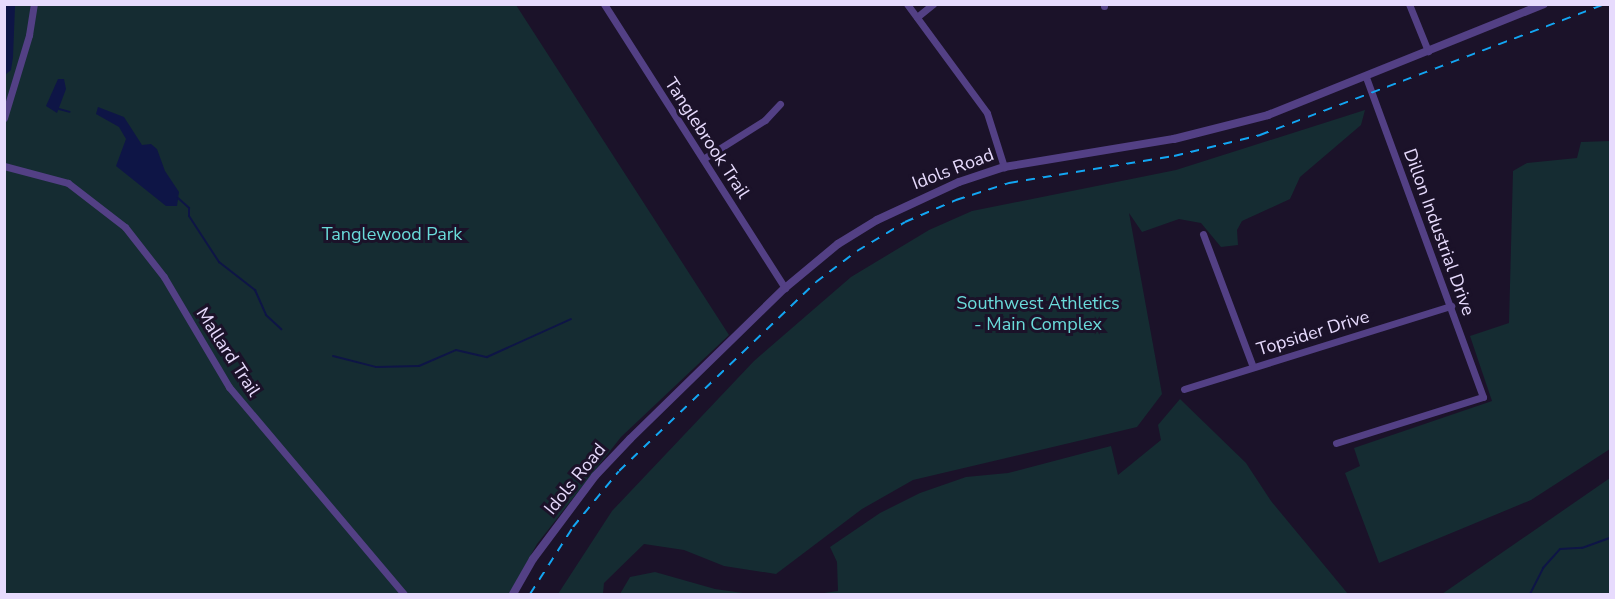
<!DOCTYPE html>
<style>
body{margin:0}
#map{position:relative;width:1615px;height:599px;overflow:hidden;background:#1b1229;font-family:"Nunito Sans",sans-serif}
div>[style]{position:absolute}
.green>*{inset:0;background:#152c32}
.water>*{inset:0;background:#0e1546}
.stream>*{height:2px;margin:-1px;padding:0 1px;transform-origin:1px;border-radius:1px;background:#0e1546}
.minor>*{height:7px;margin:-3.5px;padding:0 3.5px;transform-origin:3.5px;border-radius:3.5px;background:#534085}
.tertiary>*{height:8px;margin:-4px;padding:0 4px;transform-origin:4px;border-radius:4px;background:#534085}
.rail>*{height:2px;margin-top:-1px;transform-origin:0;background:repeating-linear-gradient(90deg,#12a6f3 0 9px,transparent 0 17px)}
span{translate:-50% -50%;white-space:nowrap;text-align:center;line-height:1.15;-webkit-text-stroke:6px #1b1229;paint-order:stroke}
.street-label{font-size:18px;color:#e7dbfd}
.park-label{font-size:18px;color:#6adbda}
.frame{position:absolute;inset:0;border:6px solid #e7dbfd;pointer-events:none}
</style>
<div id="map">
<div class="green">
<i style="clip-path:polygon(4px 5px,516px 5px,729px 335px,621px 437px,537px 544px,509px 594px,5px 594px)"></i>
<i style="clip-path:polygon(1365px 110px,1361px 125px,1300px 177px,1290px 199px,1242px 221px,1237px 230px,1238px 245px,1221px 247px,1201px 223px,1179px 219px,1142px 232px,1129px 213px,1162px 394px,1137px 427px,913px 480px,862px 509px,776px 574px,724px 566px,684px 550px,644px 544px,604px 583px,603px 594px,558px 594px,612px 511px,754px 361px,851px 277px,929px 230px,972px 211px,1176px 170px)"></i>
<i style="clip-path:polygon(1610px 141px,1610px 449px,1531px 500px,1379px 563px,1345px 473px,1360px 466px,1354px 448px,1492px 401px,1470px 336px,1509px 323px,1513px 171px,1527px 163px,1577px 158px,1581px 142px)"></i>
<i style="clip-path:polygon(1180px 399px,1246px 463px,1271px 501px,1348px 594px,817px 594px,838px 591px,837px 562px,830px 547px,880px 513px,920px 493px,966px 477px,1008px 473px,1111px 446px,1118px 475px,1161px 440px,1158px 425px)"></i>
<i style="clip-path:polygon(1610px 478px,1610px 594px,1442px 594px,1513px 545px)"></i>
<i style="clip-path:polygon(655px 572px,715px 589px,750px 594px,620px 594px,630px 577px)"></i>
</div>
<div class="water">
<i style="clip-path:polygon(5px 4px,15px 6px,13px 57px,11px 70px,5px 75px)"></i>
<i style="clip-path:polygon(58px 79px,64px 79px,66px 89px,57px 113px,46px 106px)"></i>
<i style="clip-path:polygon(98px 107px,124px 117px,142px 145px,151px 144px,157px 149px,165px 171px,179px 192px,177px 206px,166px 206px,116px 166px,126px 139px,119px 127px,96px 114px)"></i>
</div>
<div class="stream">
<i style="left:59px;top:109px;width:11px;rotate:15deg"></i>
<i style="left:178px;top:198px;width:15px;rotate:42deg"></i>
<i style="left:189px;top:208px;width:8px;rotate:90deg"></i>
<i style="left:189px;top:216px;width:55px;rotate:56.9deg"></i>
<i style="left:219px;top:262px;width:46px;rotate:37.9deg"></i>
<i style="left:255px;top:290px;width:27px;rotate:66deg"></i>
<i style="left:266px;top:315px;width:21px;rotate:43deg"></i>
<i style="left:333px;top:356px;width:44px;rotate:14.3deg"></i>
<i style="left:376px;top:367px;width:43px;rotate:-1.3deg"></i>
<i style="left:419px;top:366px;width:40px;rotate:-23.4deg"></i>
<i style="left:456px;top:350px;width:32px;rotate:13deg"></i>
<i style="left:487px;top:357px;width:92px;rotate:-24.3deg"></i>
<i style="left:1530px;top:594px;width:29px;rotate:-63deg"></i>
<i style="left:1543px;top:568px;width:25px;rotate:-48deg"></i>
<i style="left:1560px;top:549px;width:22px;rotate:-3deg"></i>
<i style="left:1582px;top:548px;width:30px;rotate:-20deg"></i>
</div>
<div class="minor">
<i style="left:604px;top:4px;width:337px;rotate:57.5deg"></i>
<i style="left:907px;top:4px;width:135px;rotate:53.7deg"></i>
<i style="left:987px;top:113px;width:57px;rotate:72.5deg"></i>
<i style="left:1104px;top:4px;width:2px;rotate:90deg"></i>
<i style="left:1409px;top:4px;width:51px;rotate:68deg"></i>
<i style="left:917px;top:17px;width:21px;rotate:-39deg"></i>
<i style="left:4px;top:118px;width:87px;rotate:-73.2deg"></i>
<i style="left:29px;top:35px;width:31px;rotate:-81deg"></i>
<i style="left:703px;top:159px;width:73px;rotate:-32.2deg"></i>
<i style="left:765px;top:120px;width:22px;rotate:-47deg"></i>
<i style="left:4px;top:166px;width:66px;rotate:14.9deg"></i>
<i style="left:68px;top:183px;width:72px;rotate:37.7deg"></i>
<i style="left:125px;top:227px;width:63px;rotate:52deg"></i>
<i style="left:164px;top:277px;width:128px;rotate:59.4deg"></i>
<i style="left:229px;top:387px;width:271px;rotate:49.8deg"></i>
<i style="left:1203px;top:234px;width:142px;rotate:69.4deg"></i>
<i style="left:1184px;top:389px;width:280px;rotate:-17.3deg"></i>
<i style="left:1336px;top:443px;width:154px;rotate:-17.4deg"></i>
<i style="left:1483px;top:397px;width:341px;rotate:-110.1deg"></i>
</div>
<div class="tertiary">
<i style="left:513px;top:594px;width:40px;rotate:-60.3deg"></i>
<i style="left:533px;top:559px;width:104px;rotate:-53.2deg"></i>
<i style="left:595px;top:476px;width:51px;rotate:-46.6deg"></i>
<i style="left:630px;top:439px;width:216px;rotate:-44.3deg"></i>
<i style="left:785px;top:288px;width:69px;rotate:-39.7deg"></i>
<i style="left:838px;top:244px;width:46px;rotate:-31.6deg"></i>
<i style="left:877px;top:220px;width:90px;rotate:-24.9deg"></i>
<i style="left:959px;top:182px;width:47px;rotate:-18.4deg"></i>
<i style="left:1004px;top:167px;width:172px;rotate:-9.4deg"></i>
<i style="left:1174px;top:139px;width:97px;rotate:-14.3deg"></i>
<i style="left:1268px;top:115px;width:297px;rotate:-21.9deg"></i>
</div>
<div class="rail">
<i style="left:530px;top:594px;width:80px;rotate:-57.3deg"></i>
<i style="left:573px;top:527px;width:72px;rotate:-50.6deg"></i>
<i style="left:619px;top:471px;width:273px;rotate:-43.8deg"></i>
<i style="left:816px;top:282px;width:51px;rotate:-37.1deg"></i>
<i style="left:857px;top:251px;width:56px;rotate:-31.1deg"></i>
<i style="left:905px;top:222px;width:56px;rotate:-23.3deg"></i>
<i style="left:956px;top:200px;width:56px;rotate:-17.8deg"></i>
<i style="left:1009px;top:183px;width:167px;rotate:-9.3deg"></i>
<i style="left:1174px;top:156px;width:89px;rotate:-13.7deg"></i>
<i style="left:1260px;top:135px;width:368px;rotate:-20.8deg"></i>
</div>
<div class="street-label">
<span style="left:707px;top:138px;rotate:57deg">Tanglebrook Trail</span>
<span style="left:953px;top:169px;rotate:-21deg">Idols Road</span>
<span style="left:1439px;top:232px;rotate:70deg">Dillon Industrial Drive</span>
<span style="left:1313px;top:333px;rotate:-17deg">Topsider Drive</span>
<span style="left:228px;top:352px;rotate:57deg">Mallard Trail</span>
<span style="left:575px;top:479px;rotate:-51deg">Idols Road</span>
</div>
<div class="park-label">
<span style="left:392px;top:234px">Tanglewood Park</span>
<span style="left:1038px;top:314px">Southwest Athletics<br>- Main Complex</span>
</div>
<div class="frame"></div>
</div>
